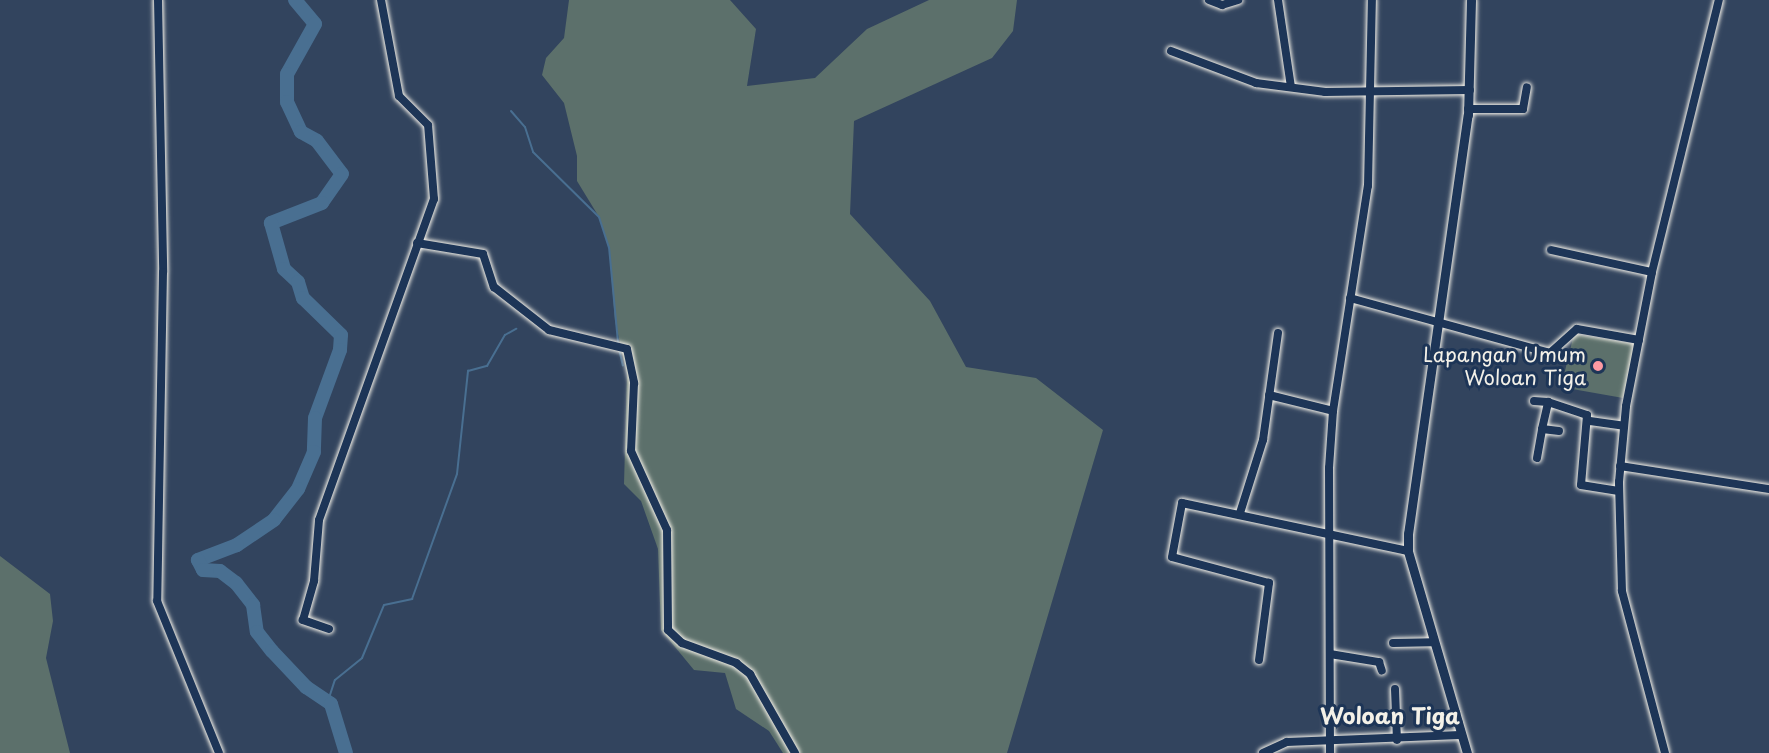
<!DOCTYPE html>
<style>
body{margin:0}
#map{position:relative;width:1769px;height:753px;overflow:hidden;background:#32445e;font-family:"Playpen Sans",sans-serif}
div>[style]{position:absolute}
.green>*{inset:0;background:#5c706b}
.stream>*{height:2px;margin:-1px;padding:0 1px;transform-origin:1px;border-radius:1px;background:#496f91}
.river>*{height:14px;margin:-7px;padding:0 7px;transform-origin:7px;border-radius:7px;background:#496f91}
.roads{filter:drop-shadow(0 0 2px #f4f1e8) drop-shadow(0 0 2px #f4f1e8)}
.minor>*{height:8px;margin:-4px;padding:0 4px;transform-origin:4px;border-radius:4px;background:#1d3557}
.major>*{height:9px;margin:-4.5px;padding:0 4.5px;transform-origin:4.5px;border-radius:4.5px;background:#1d3557}
.dots>*{width:16px;height:16px;translate:-50% -50%;box-sizing:border-box;border:3px solid #1d3557;border-radius:50%}
span{translate:-50% -50%;white-space:nowrap;text-align:center;line-height:1.15;-webkit-text-stroke:6px #1d3557;paint-order:stroke}
.poi-label{font-size:20px;color:#f4f1e8}
.right{translate:-100% -50%;text-align:right}
.quarter-label{font-size:22px;color:#f4f1e8;font-weight:700}
</style>
<div id="map">
<div class="green">
<i style="clip-path:polygon(569px 0,730px 0,756px 29px,747px 86px,815px 78px,867px 29px,929px 0,1017px 0,1013px 31px,992px 58px,854px 121px,850px 214px,930px 301px,966px 367px,1036px 378px,1103px 430px,1007px 753px,783px 753px,769px 731px,736px 709px,725px 673px,694px 670px,661px 630px,658px 549px,641px 501px,624px 484px,627px 374px,615px 321px,609px 247px,599px 217px,577px 181px,577px 156px,564px 103px,542px 75px,546px 58px,564px 38px)"></i>
<i style="clip-path:polygon(1574px 334px,1635px 344px,1623px 398px,1561px 387px)"></i>
<i style="clip-path:polygon(0 556px,50px 594px,53px 621px,46px 658px,70px 753px,0 753px)"></i>
</div>
<div class="stream">
<i style="left:511px;top:111px;width:21px;rotate:49deg"></i>
<i style="left:525px;top:127px;width:26px;rotate:72deg"></i>
<i style="left:533px;top:152px;width:93px;rotate:44.6deg"></i>
<i style="left:599px;top:217px;width:32px;rotate:72deg"></i>
<i style="left:609px;top:247px;width:96px;rotate:84.6deg"></i>
<i style="left:619px;top:349px;width:17px;rotate:77deg"></i>
<i style="left:328px;top:701px;width:22px;rotate:-72deg"></i>
<i style="left:335px;top:680px;width:35px;rotate:-39deg"></i>
<i style="left:362px;top:658px;width:57px;rotate:-67.5deg"></i>
<i style="left:384px;top:605px;width:29px;rotate:-12deg"></i>
<i style="left:412px;top:599px;width:133px;rotate:-70.2deg"></i>
<i style="left:457px;top:474px;width:104px;rotate:-83.9deg"></i>
<i style="left:468px;top:371px;width:20px;rotate:-15deg"></i>
<i style="left:487px;top:366px;width:36px;rotate:-60deg"></i>
<i style="left:505px;top:335px;width:13px;rotate:-29deg"></i>
</div>
<div class="river">
<i style="left:295px;top:0;width:31px;rotate:50deg"></i>
<i style="left:315px;top:24px;width:57px;rotate:119.2deg"></i>
<i style="left:287px;top:74px;width:28px;rotate:90deg"></i>
<i style="left:287px;top:102px;width:33px;rotate:65deg"></i>
<i style="left:301px;top:132px;width:18px;rotate:29deg"></i>
<i style="left:317px;top:141px;width:41px;rotate:52.9deg"></i>
<i style="left:342px;top:174px;width:35px;rotate:125deg"></i>
<i style="left:322px;top:203px;width:55px;rotate:158.6deg"></i>
<i style="left:271px;top:223px;width:48px;rotate:74.2deg"></i>
<i style="left:284px;top:269px;width:19px;rotate:43deg"></i>
<i style="left:298px;top:282px;width:17px;rotate:73deg"></i>
<i style="left:303px;top:298px;width:53px;rotate:44.2deg"></i>
<i style="left:341px;top:335px;width:15px;rotate:94deg"></i>
<i style="left:340px;top:350px;width:72px;rotate:110.2deg"></i>
<i style="left:315px;top:418px;width:34px;rotate:92deg"></i>
<i style="left:314px;top:452px;width:40px;rotate:113.4deg"></i>
<i style="left:298px;top:489px;width:39px;rotate:128deg"></i>
<i style="left:274px;top:520px;width:45px;rotate:146deg"></i>
<i style="left:237px;top:545px;width:42px;rotate:159deg"></i>
<i style="left:198px;top:560px;width:11px;rotate:63deg"></i>
<i style="left:203px;top:570px;width:17px;rotate:3deg"></i>
<i style="left:220px;top:571px;width:20px;rotate:37deg"></i>
<i style="left:236px;top:583px;width:28px;rotate:52deg"></i>
<i style="left:253px;top:605px;width:27px;rotate:82deg"></i>
<i style="left:257px;top:632px;width:24px;rotate:52deg"></i>
<i style="left:272px;top:651px;width:50px;rotate:46.6deg"></i>
<i style="left:306px;top:687px;width:30px;rotate:34deg"></i>
<i style="left:331px;top:704px;width:51px;rotate:73deg"></i>
</div>
<div class="roads">
<div class="minor">
<i style="left:158px;top:0;width:272px;rotate:88.9deg"></i>
<i style="left:163px;top:272px;width:329px;rotate:91deg"></i>
<i style="left:157px;top:601px;width:164px;rotate:67.8deg"></i>
<i style="left:1209px;top:0;width:14px;rotate:21deg"></i>
<i style="left:1222px;top:5px;width:17px;rotate:-17deg"></i>
<i style="left:1278px;top:0;width:88px;rotate:81.5deg"></i>
<i style="left:1171px;top:51px;width:91px;rotate:20.6deg"></i>
<i style="left:1256px;top:83px;width:70px;rotate:7.4deg"></i>
<i style="left:1325px;top:92px;width:145px;rotate:-0.8deg"></i>
<i style="left:1468px;top:109px;width:55px"></i>
<i style="left:1523px;top:109px;width:22px;rotate:-80deg"></i>
<i style="left:417px;top:243px;width:67px;rotate:9.5deg"></i>
<i style="left:483px;top:254px;width:35px;rotate:72deg"></i>
<i style="left:494px;top:287px;width:70px;rotate:38deg"></i>
<i style="left:549px;top:330px;width:80px;rotate:13.7deg"></i>
<i style="left:627px;top:349px;width:35px;rotate:78deg"></i>
<i style="left:634px;top:383px;width:68px;rotate:92.5deg"></i>
<i style="left:631px;top:451px;width:87px;rotate:65.5deg"></i>
<i style="left:667px;top:530px;width:100px;rotate:89.4deg"></i>
<i style="left:668px;top:630px;width:19px;rotate:43deg"></i>
<i style="left:682px;top:643px;width:58px;rotate:20.3deg"></i>
<i style="left:736px;top:663px;width:18px;rotate:38deg"></i>
<i style="left:750px;top:674px;width:91px;rotate:60.3deg"></i>
<i style="left:1551px;top:250px;width:103px;rotate:12.3deg"></i>
<i style="left:1350px;top:298px;width:207px;rotate:15.4deg"></i>
<i style="left:1550px;top:353px;width:36px;rotate:-42deg"></i>
<i style="left:1577px;top:329px;width:63px;rotate:10.1deg"></i>
<i style="left:1269px;top:395px;width:66px;rotate:14deg"></i>
<i style="left:1534px;top:401px;width:14px;rotate:4deg"></i>
<i style="left:1590px;top:421px;width:34px;rotate:8deg"></i>
<i style="left:1559px;top:431px;width:17px;rotate:-173deg"></i>
<i style="left:1542px;top:429px;width:28px;rotate:-77deg"></i>
<i style="left:1548px;top:402px;width:41px;rotate:18.4deg"></i>
<i style="left:1587px;top:415px;width:70px;rotate:94.9deg"></i>
<i style="left:1581px;top:485px;width:38px;rotate:9deg"></i>
<i style="left:1537px;top:458px;width:29px;rotate:-80deg"></i>
<i style="left:1620px;top:466px;width:151px;rotate:8.8deg"></i>
<i style="left:1240px;top:513px;width:77px;rotate:-72.5deg"></i>
<i style="left:1263px;top:440px;width:108px;rotate:-82deg"></i>
<i style="left:329px;top:629px;width:28px;rotate:-161deg"></i>
<i style="left:303px;top:620px;width:41px;rotate:-74.2deg"></i>
<i style="left:314px;top:581px;width:61px;rotate:-85.3deg"></i>
<i style="left:319px;top:520px;width:341px;rotate:-70.3deg"></i>
<i style="left:434px;top:199px;width:74px;rotate:-94.6deg"></i>
<i style="left:428px;top:125px;width:41px;rotate:-135deg"></i>
<i style="left:399px;top:96px;width:98px;rotate:-100.6deg"></i>
<i style="left:1393px;top:643px;width:39px;rotate:-1deg"></i>
<i style="left:1330px;top:654px;width:50px;rotate:9.3deg"></i>
<i style="left:1379px;top:662px;width:9px;rotate:72deg"></i>
<i style="left:1259px;top:660px;width:78px;rotate:-82.6deg"></i>
<i style="left:1269px;top:583px;width:100px;rotate:-165deg"></i>
<i style="left:1172px;top:557px;width:55px;rotate:-79.5deg"></i>
<i style="left:1182px;top:503px;width:231px;rotate:12deg"></i>
<i style="left:1395px;top:689px;width:51px;rotate:87.8deg"></i>
<i style="left:1263px;top:753px;width:26px;rotate:-25deg"></i>
<i style="left:1287px;top:742px;width:173px;rotate:-2.3deg"></i>
<i style="left:1330px;top:753px;width:285px;rotate:-90.2deg"></i>
<i style="left:1329px;top:468px;width:57px;rotate:-86deg"></i>
<i style="left:1333px;top:411px;width:228px;rotate:-81.2deg"></i>
<i style="left:1368px;top:186px;width:186px;rotate:-88.8deg"></i>
<i style="left:1665px;top:753px;width:168px;rotate:-104.9deg"></i>
<i style="left:1622px;top:591px;width:109px;rotate:-91.6deg"></i>
<i style="left:1619px;top:482px;width:76px;rotate:-84.7deg"></i>
<i style="left:1626px;top:406px;width:136px;rotate:-79deg"></i>
<i style="left:1652px;top:272px;width:280px;rotate:-76.2deg"></i>
</div>
<div class="major">
<i style="left:1467px;top:753px;width:210px;rotate:-106.3deg"></i>
<i style="left:1408px;top:551px;width:17px;rotate:-90deg"></i>
<i style="left:1408px;top:534px;width:423px;rotate:-81.9deg"></i>
<i style="left:1468px;top:115px;width:115px;rotate:-88.5deg"></i>
</div>
</div>
<div class="dots">
<i style="left:1598px;top:366px;background:#ff9aa2"></i>
</div>
<div class="poi-label">
<span class="right" style="left:1586px;top:366px">Lapangan Umum<br>Woloan Tiga</span>
</div>
<div class="quarter-label">
<span style="left:1390px;top:715px">Woloan Tiga</span>
</div>
</div>
